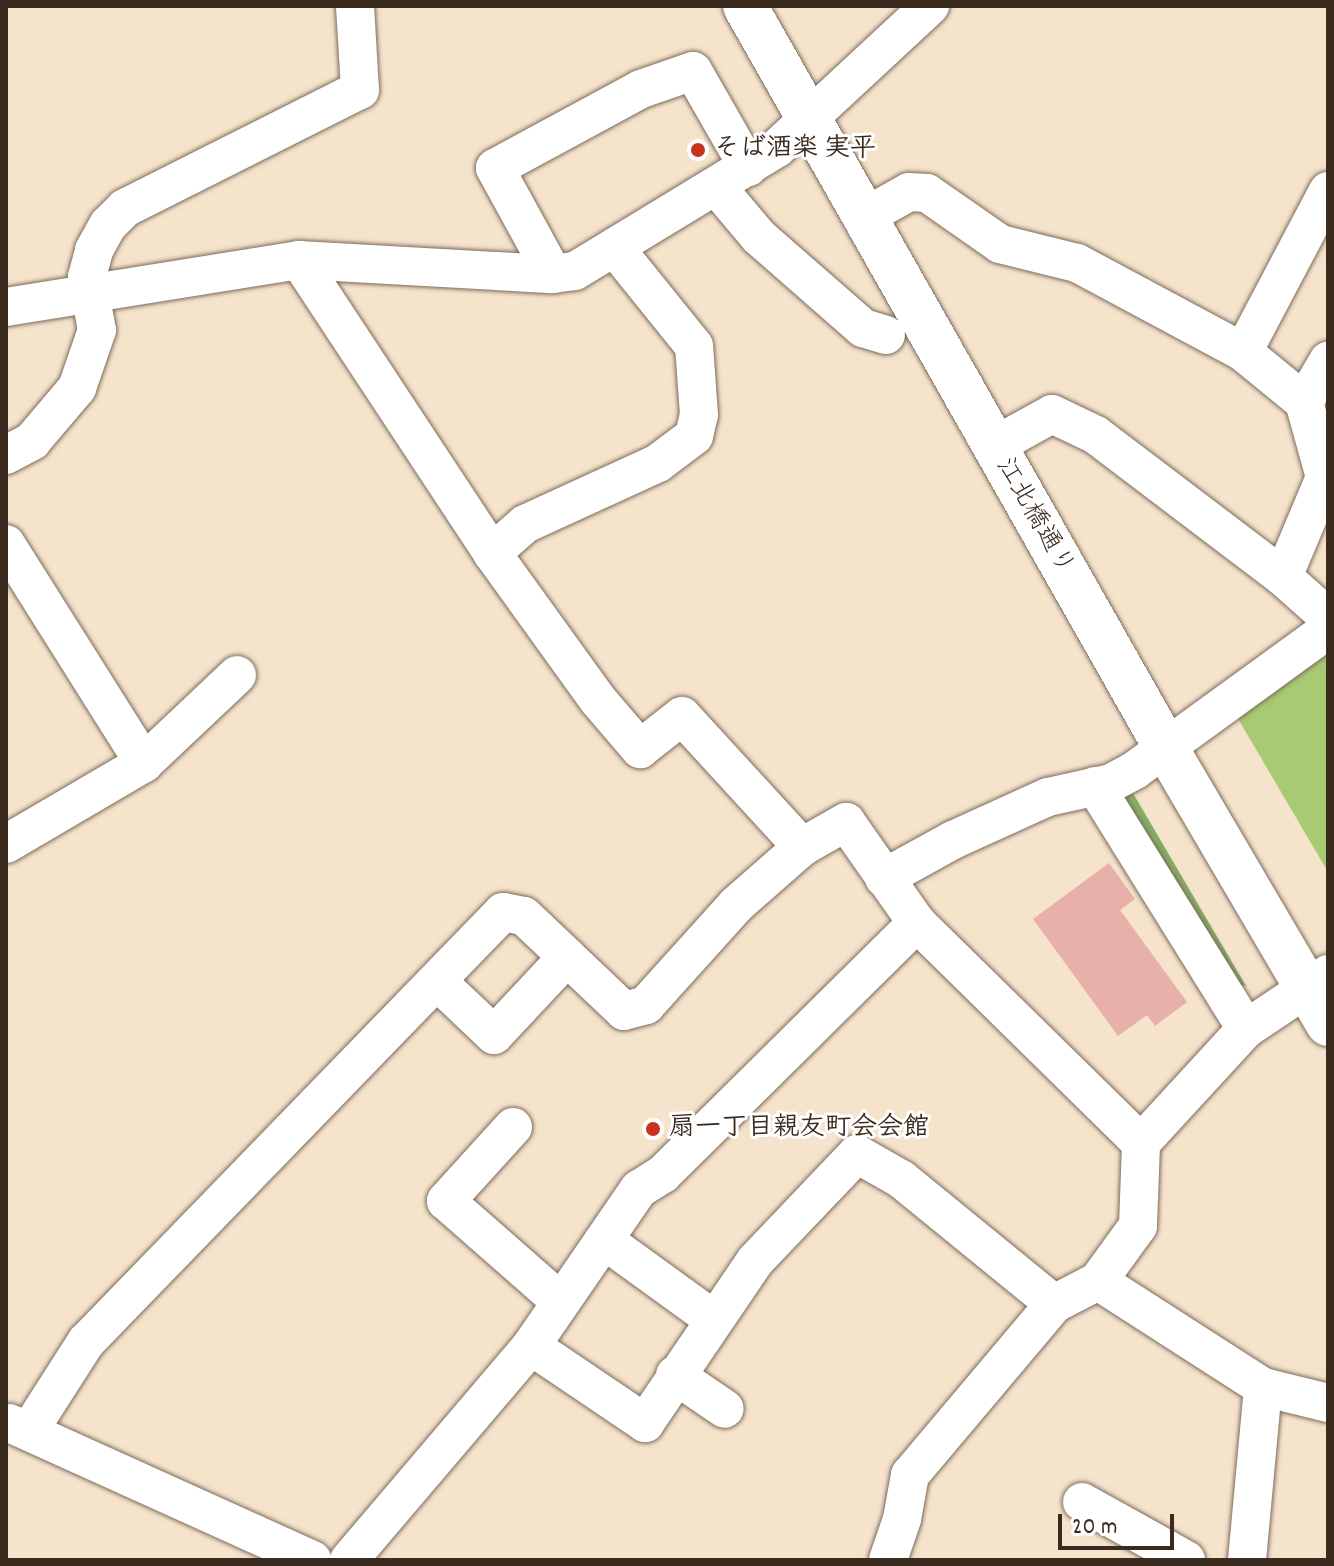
<!DOCTYPE html>
<meta charset="utf-8">
<style>
body{margin:0}
#map{position:relative;width:1334px;height:1566px;overflow:hidden;background:#f6e3cc;font-family:Dekko,"Klee One",sans-serif}
div>[style]{position:absolute}
.green>*{inset:0;background:#a7ca73}
.forest>*{inset:0;background:#85ae65}
.building>*{inset:0;background:#e7b0a9}
.roads{filter:drop-shadow(0 0 2px #7c6b5b) drop-shadow(0 0 2px #7c6b5b)}
.minor>*{height:38px;margin:-19px;padding:0 19px;transform-origin:19px;border-radius:19px;background:#fff}
.major>*{height:44px;margin:-22px;padding:0 22px;transform-origin:22px;border-radius:22px;background:#fff}
.dots>*{width:22px;height:22px;translate:-50% -50%;box-sizing:border-box;border:4px solid #fff;border-radius:50%}
span{translate:-50% -50%;white-space:nowrap;text-align:center;line-height:1.15;-webkit-text-stroke:6px #fff;paint-order:stroke}
.poi-label{font-size:26px;color:#3b2a1e;font-weight:700}
.left{translate:0 -50%;text-align:left}
.street-label{font-size:26px;color:#3b2a1e}
.frame{position:absolute;inset:0;border:8px solid #3b2a1e;pointer-events:none}
.scale{position:absolute;left:1058px;top:1514px;width:116px;height:36px;box-sizing:border-box;border:4px solid #3b2a1e;border-top:0;padding-left:10px;font-size:24px;line-height:28px;white-space:nowrap;color:#3b2a1e;-webkit-text-stroke:6px #fff;paint-order:stroke}
</style>
<div id="map">
<div class="green">
<i style="clip-path:polygon(1328px 653px,1328px 872px,1237px 717px)"></i>
</div>
<div class="forest">
<i style="clip-path:polygon(1130px 788px,1246px 986px,1238px 985px,1122px 802px)"></i>
</div>
<div class="building">
<i style="clip-path:polygon(1109px 863px,1135px 899px,1120px 910px,1187px 1002px,1155px 1026px,1147px 1015px,1118px 1036px,1033px 919px)"></i>
</div>
<div class="roads">
<div class="minor">
<i style="left:716px;top:186px;width:67px;rotate:49.9deg"></i>
<i style="left:759px;top:237px;width:138px;rotate:41.2deg"></i>
<i style="left:863px;top:328px;width:24px;rotate:17deg"></i>
<i style="left:866px;top:216px;width:49px;rotate:-29.2deg"></i>
<i style="left:909px;top:192px;width:18px;rotate:3deg"></i>
<i style="left:927px;top:193px;width:89px;rotate:34.9deg"></i>
<i style="left:1000px;top:244px;width:79px;rotate:13.9deg"></i>
<i style="left:1077px;top:263px;width:188px;rotate:28.2deg"></i>
<i style="left:1243px;top:352px;width:79px;rotate:39.3deg"></i>
<i style="left:1304px;top:402px;width:78px;rotate:74.4deg"></i>
<i style="left:1325px;top:477px;width:108px;rotate:112.8deg"></i>
<i style="left:299px;top:260px;width:351px;rotate:56.6deg"></i>
<i style="left:492px;top:553px;width:181px;rotate:54.2deg"></i>
<i style="left:598px;top:700px;width:65px;rotate:49.4deg"></i>
<i style="left:640px;top:749px;width:53px;rotate:-38.2deg"></i>
<i style="left:682px;top:716px;width:178px;rotate:47.5deg"></i>
<i style="left:553px;top:274px;width:121px;rotate:-118.7deg"></i>
<i style="left:495px;top:168px;width:166px;rotate:-28.4deg"></i>
<i style="left:641px;top:89px;width:55px;rotate:-19.1deg"></i>
<i style="left:693px;top:71px;width:111px;rotate:60.2deg"></i>
<i style="left:6px;top:307px;width:297px;rotate:-9.1deg"></i>
<i style="left:299px;top:260px;width:254px;rotate:3.2deg"></i>
<i style="left:553px;top:274px;width:22px;rotate:-8deg"></i>
<i style="left:575px;top:271px;width:237px;rotate:-31.3deg"></i>
<i style="left:777px;top:148px;width:209px;rotate:-42.9deg"></i>
<i style="left:1243px;top:352px;width:182px;rotate:-62.2deg"></i>
<i style="left:1304px;top:402px;width:48px;rotate:-59.7deg"></i>
<i style="left:994px;top:446px;width:66px;rotate:-28.9deg"></i>
<i style="left:1052px;top:414px;width:49px;rotate:25.5deg"></i>
<i style="left:1096px;top:435px;width:235px;rotate:37.2deg"></i>
<i style="left:1283px;top:577px;width:60px;rotate:41.6deg"></i>
<i style="left:6px;top:455px;width:30px;rotate:-28deg"></i>
<i style="left:32px;top:441px;width:70px;rotate:-49.7deg"></i>
<i style="left:77px;top:388px;width:61px;rotate:-71deg"></i>
<i style="left:97px;top:330px;width:54px;rotate:-100.7deg"></i>
<i style="left:87px;top:277px;width:28px;rotate:-75deg"></i>
<i style="left:94px;top:250px;width:29px;rotate:-61deg"></i>
<i style="left:108px;top:225px;width:24px;rotate:-45deg"></i>
<i style="left:125px;top:208px;width:263px;rotate:-26.7deg"></i>
<i style="left:360px;top:90px;width:84px;rotate:-93.4deg"></i>
<i style="left:6px;top:544px;width:259px;rotate:57.8deg"></i>
<i style="left:492px;top:553px;width:44px;rotate:-41.3deg"></i>
<i style="left:525px;top:524px;width:146px;rotate:-24.6deg"></i>
<i style="left:658px;top:463px;width:45px;rotate:-36.9deg"></i>
<i style="left:694px;top:436px;width:22px;rotate:-77deg"></i>
<i style="left:699px;top:415px;width:69px;rotate:-94.1deg"></i>
<i style="left:694px;top:346px;width:127px;rotate:-128.9deg"></i>
<i style="left:1095px;top:786px;width:286px;rotate:58.1deg"></i>
<i style="left:6px;top:844px;width:160px;rotate:-30.4deg"></i>
<i style="left:144px;top:763px;width:128px;rotate:-43.4deg"></i>
<i style="left:884px;top:878px;width:79px;rotate:-28.8deg"></i>
<i style="left:953px;top:840px;width:104px;rotate:-24.4deg"></i>
<i style="left:1048px;top:797px;width:65px;rotate:-12.5deg"></i>
<i style="left:1111px;top:783px;width:27px;rotate:-28deg"></i>
<i style="left:1135px;top:770px;width:238px;rotate:-36deg"></i>
<i style="left:438px;top:982px;width:77px;rotate:43.4deg"></i>
<i style="left:494px;top:1035px;width:107px;rotate:-46.9deg"></i>
<i style="left:513px;top:1127px;width:100px;rotate:132.2deg"></i>
<i style="left:446px;top:1201px;width:152px;rotate:41.3deg"></i>
<i style="left:604px;top:1240px;width:135px;rotate:35.9deg"></i>
<i style="left:1098px;top:1281px;width:196px;rotate:32.7deg"></i>
<i style="left:1263px;top:1387px;width:67px;rotate:13.8deg"></i>
<i style="left:531px;top:1346px;width:138px;rotate:34deg"></i>
<i style="left:645px;top:1423px;width:196px;rotate:-55.8deg"></i>
<i style="left:755px;top:1261px;width:148px;rotate:-46.4deg"></i>
<i style="left:857px;top:1154px;width:51px;rotate:29.6deg"></i>
<i style="left:901px;top:1179px;width:198px;rotate:39.2deg"></i>
<i style="left:675px;top:1375px;width:60px;rotate:34.2deg"></i>
<i style="left:9px;top:1423px;width:333px;rotate:24.3deg"></i>
<i style="left:29px;top:1431px;width:106px;rotate:-57.4deg"></i>
<i style="left:86px;top:1342px;width:599px;rotate:-45.88deg"></i>
<i style="left:503px;top:912px;width:21px;rotate:11deg"></i>
<i style="left:524px;top:916px;width:138px;rotate:43.5deg"></i>
<i style="left:624px;top:1011px;width:23px;rotate:-15deg"></i>
<i style="left:646px;top:1005px;width:135px;rotate:-48deg"></i>
<i style="left:736px;top:905px;width:88px;rotate:-41.3deg"></i>
<i style="left:802px;top:847px;width:51px;rotate:-29.6deg"></i>
<i style="left:846px;top:822px;width:123px;rotate:54.9deg"></i>
<i style="left:917px;top:923px;width:314px;rotate:44.5deg"></i>
<i style="left:1082px;top:1502px;width:119px;rotate:29.1deg"></i>
<i style="left:349px;top:1560px;width:281px;rotate:-49.6deg"></i>
<i style="left:531px;top:1346px;width:191px;rotate:-55.5deg"></i>
<i style="left:639px;top:1189px;width:28px;rotate:-32deg"></i>
<i style="left:663px;top:1174px;width:357px;rotate:-44.7deg"></i>
<i style="left:888px;top:1560px;width:43px;rotate:-71.1deg"></i>
<i style="left:902px;top:1519px;width:45px;rotate:-79.7deg"></i>
<i style="left:910px;top:1475px;width:224px;rotate:-49.9deg"></i>
<i style="left:1054px;top:1304px;width:50px;rotate:-27.6deg"></i>
<i style="left:1098px;top:1281px;width:68px;rotate:-54deg"></i>
<i style="left:1138px;top:1226px;width:83px;rotate:-87.9deg"></i>
<i style="left:1141px;top:1143px;width:155px;rotate:-47.4deg"></i>
<i style="left:1246px;top:1029px;width:99px;rotate:-33.9deg"></i>
<i style="left:1247px;top:1560px;width:174px;rotate:-84.7deg"></i>
</div>
<div class="major">
<i style="left:745px;top:6px;width:853px;rotate:60.43deg"></i>
<i style="left:1166px;top:748px;width:320px;rotate:59.6deg"></i>
</div>
</div>
<div class="dots">
<i style="left:698px;top:150px;background:#c8321e"></i>
<i style="left:653px;top:1129px;background:#c8321e"></i>
</div>
<div class="poi-label">
<span class="left" style="left:714px;top:150px">そば酒楽 実平</span>
<span class="left" style="left:669px;top:1129px">扇一丁目親友町会会館</span>
</div>
<div class="street-label">
<span style="left:1034px;top:517px;rotate:60deg">江北橋通り</span>
</div>
<div class="frame"></div>
<div class="scale">20 m</div>
</div>
